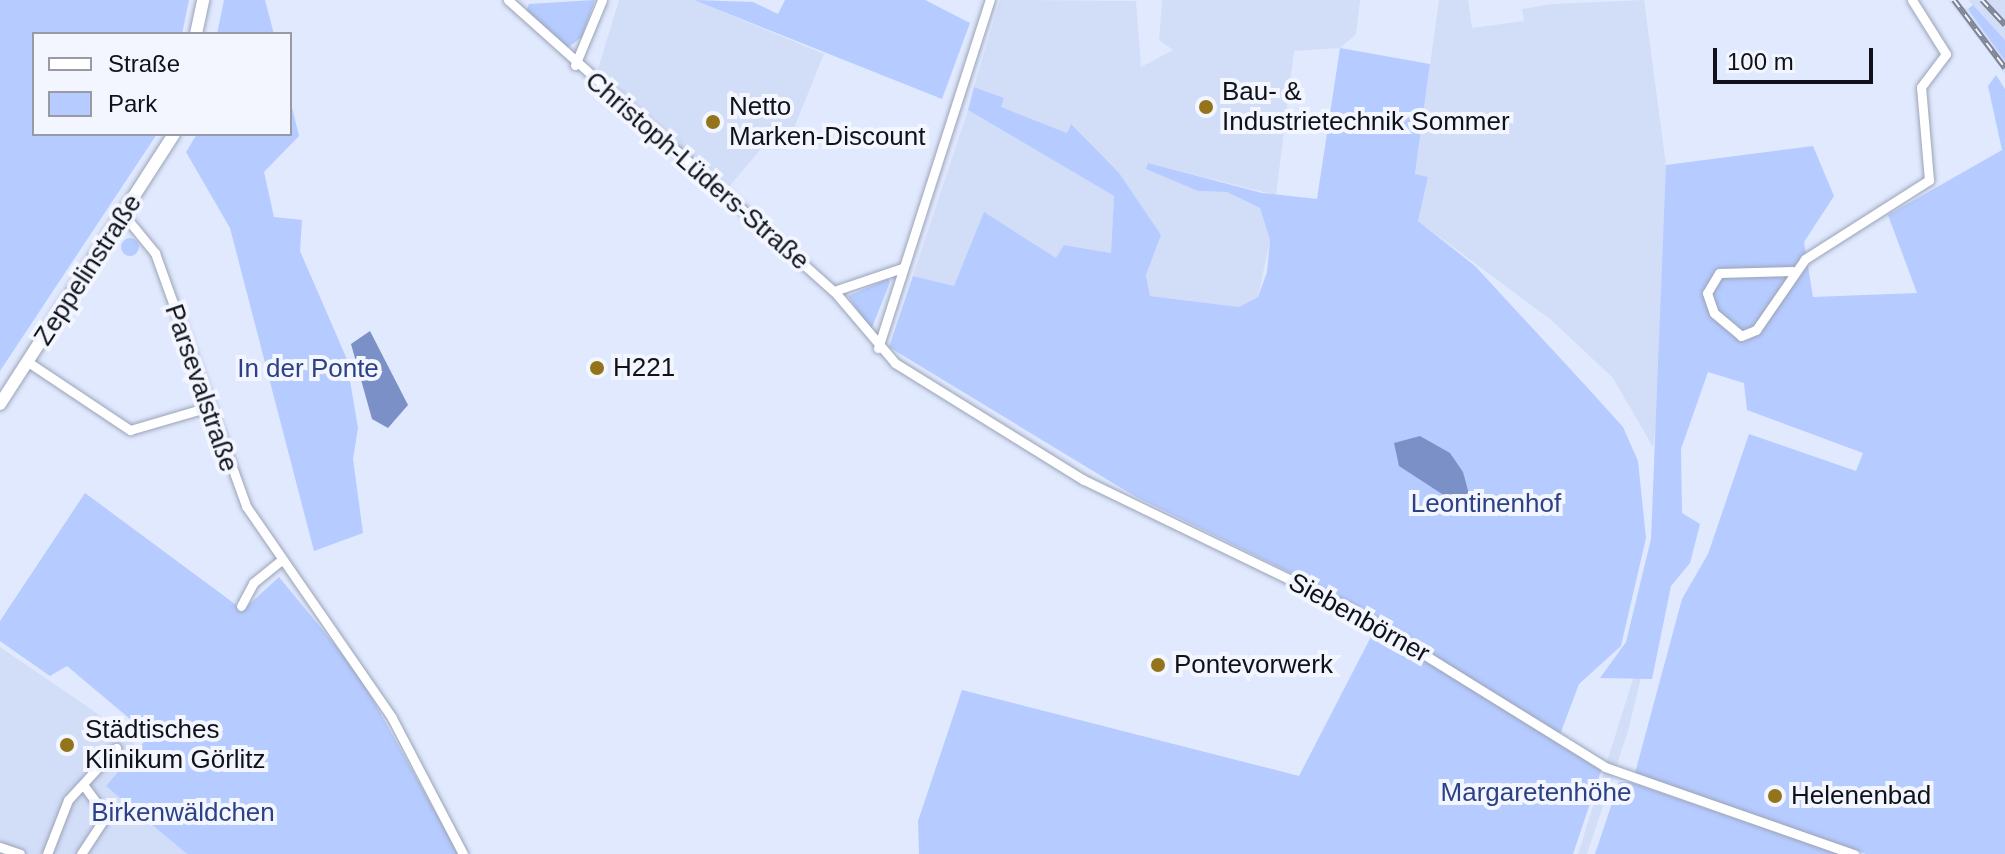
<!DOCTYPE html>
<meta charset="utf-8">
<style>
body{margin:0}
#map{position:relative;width:2005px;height:854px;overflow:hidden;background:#e0e9fe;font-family:Helvetica,sans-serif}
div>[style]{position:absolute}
.built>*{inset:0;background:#d2ddf8}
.green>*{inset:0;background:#b6cbff}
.round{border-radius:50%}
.water>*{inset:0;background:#7b90c7}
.roads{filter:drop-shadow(0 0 2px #9ba3b7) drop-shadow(0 0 2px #9ba3b7)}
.street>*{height:9px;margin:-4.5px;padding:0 4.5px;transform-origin:4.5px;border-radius:4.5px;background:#fff}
.secondary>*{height:12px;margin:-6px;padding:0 6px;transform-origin:6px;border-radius:6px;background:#fff}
.rail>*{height:6px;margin-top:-3px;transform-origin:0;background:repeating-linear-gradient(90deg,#f3f6ff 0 9px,#7d8392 0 18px);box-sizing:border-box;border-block:2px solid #7d8392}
.dots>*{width:22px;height:22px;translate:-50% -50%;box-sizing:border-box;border:4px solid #f3f6ff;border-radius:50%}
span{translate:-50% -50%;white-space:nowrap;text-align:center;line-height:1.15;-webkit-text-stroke:8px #f3f6ff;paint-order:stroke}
.poi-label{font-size:26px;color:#0f1219}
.left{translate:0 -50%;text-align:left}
.street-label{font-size:26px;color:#0f1219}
.park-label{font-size:26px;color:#2d4286}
.legend{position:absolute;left:32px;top:32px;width:260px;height:104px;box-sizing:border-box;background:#f3f6ff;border:2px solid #989ba3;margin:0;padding:10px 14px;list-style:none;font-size:24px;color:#0f1219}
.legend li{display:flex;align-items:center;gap:16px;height:40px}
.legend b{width:40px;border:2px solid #989ba3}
.scale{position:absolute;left:1713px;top:48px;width:160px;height:36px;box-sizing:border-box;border:4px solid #0f1219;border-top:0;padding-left:10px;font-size:24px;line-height:28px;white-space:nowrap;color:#0f1219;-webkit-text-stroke:6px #f3f6ff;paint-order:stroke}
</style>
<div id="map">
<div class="built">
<i style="clip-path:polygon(619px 0,694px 0,824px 54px,785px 150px,761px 149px,728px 188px,606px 85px,598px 69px)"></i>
<i style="clip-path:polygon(1000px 0,1136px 1px,1141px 67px,1173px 50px,1159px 40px,1162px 0,1360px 0,1356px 34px,1340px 48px,1294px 51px,1276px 195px,1147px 163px,1198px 191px,1227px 192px,1260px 208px,1270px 240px,1258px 297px,1239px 307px,1150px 296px,1146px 275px,1161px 235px,1070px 125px,1067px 133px,1000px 107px,1004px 98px,974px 87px)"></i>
<i style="clip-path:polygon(1439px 0,1468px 0,1472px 28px,1524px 21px,1522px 9px,1551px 4px,1644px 0,1666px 165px,1663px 381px,1653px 447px,1613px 378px,1550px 319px,1418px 221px,1428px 177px,1415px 175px)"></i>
<i style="clip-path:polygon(1948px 0,1968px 9px,2005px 61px,2005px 74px)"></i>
<i style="clip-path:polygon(1968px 0,2005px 0,2005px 40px,1973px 5px)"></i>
<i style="clip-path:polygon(968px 110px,1114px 196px,1111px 253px,1065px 245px,1056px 258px,954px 286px,913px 276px)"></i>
<i style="clip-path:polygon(0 647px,133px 738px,135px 752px,107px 786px,187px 854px,0 854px)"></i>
<i style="clip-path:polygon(1634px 676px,1641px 678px,1628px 731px,1587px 854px,1578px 854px)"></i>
</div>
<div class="green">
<i style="clip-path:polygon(0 0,189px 0,182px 34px,34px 34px,34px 134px,157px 134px,0 371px)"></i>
<i style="clip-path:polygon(224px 0,265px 0,274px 34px,217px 34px)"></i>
<i style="clip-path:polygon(595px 0,582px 37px,566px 49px,526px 12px,529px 4px)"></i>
<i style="clip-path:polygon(694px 0,753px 2px,778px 14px,785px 0,925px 0,970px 23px,942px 99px)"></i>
<i style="clip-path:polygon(1973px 5px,2005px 40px,2005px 61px,1968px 9px)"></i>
<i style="clip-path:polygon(1340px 48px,1430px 64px,1415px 174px,1428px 177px,1418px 221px,1475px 266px,1585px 385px,1623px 427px,1638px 461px,1646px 538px,1621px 646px,1579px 684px,1559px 737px,1364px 609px,1136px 497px,889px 347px,913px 276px,954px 286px,984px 212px,1056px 258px,1064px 245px,1111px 253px,1114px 196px,968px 110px,974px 87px,1004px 98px,1001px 107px,1067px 133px,1071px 124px,1119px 173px,1161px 235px,1146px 275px,1150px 296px,1239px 307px,1258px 297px,1267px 272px,1270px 240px,1260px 208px,1227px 192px,1198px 191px,1146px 169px,1148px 163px,1262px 193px,1317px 199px)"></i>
<i style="clip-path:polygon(1996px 75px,2005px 89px,2005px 854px,1866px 854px,1635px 773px,1682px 599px,1708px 554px,1749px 434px,1856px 471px,1863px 453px,1747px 410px,1744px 383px,1708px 372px,1681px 449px,1682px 513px,1700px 524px,1690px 563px,1671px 586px,1652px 679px,1600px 678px,1626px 642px,1651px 539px,1666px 165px,1813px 146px,1834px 196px,1804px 242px,1813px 297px,1917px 293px,1888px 215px,2002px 150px,1988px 86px)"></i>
<i style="clip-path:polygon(290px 99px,299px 136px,264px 172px,274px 217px,302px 220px,300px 251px,346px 357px,358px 428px,353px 459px,363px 533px,314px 551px,230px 228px,186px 152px,197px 134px,290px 134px)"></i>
<i class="round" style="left:121px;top:238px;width:18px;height:18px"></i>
<i style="clip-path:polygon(888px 279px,890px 282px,871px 330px,848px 296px)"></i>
<i style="clip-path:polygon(85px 493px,243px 610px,279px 577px,358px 673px,459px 854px,187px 854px,106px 786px,144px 742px,136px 724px,67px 666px,50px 676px,0 641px,0 621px)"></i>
<i style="clip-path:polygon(1375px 629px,1602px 768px,1573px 854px,919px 854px,918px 821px,962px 690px,1299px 776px)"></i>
<i style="clip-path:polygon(1619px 782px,1630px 782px,1839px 854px,1595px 854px)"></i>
</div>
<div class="water">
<i style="clip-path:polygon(370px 331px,408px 405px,388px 428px,372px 419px,351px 344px)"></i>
<i style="clip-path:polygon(1420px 436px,1450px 453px,1463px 472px,1470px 498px,1462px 507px,1399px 466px,1394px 443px)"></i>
</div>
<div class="roads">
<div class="street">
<i style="left:508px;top:0;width:437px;rotate:41.8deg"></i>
<i style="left:834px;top:291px;width:94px;rotate:49.7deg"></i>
<i style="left:895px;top:363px;width:222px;rotate:31.8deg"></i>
<i style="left:1084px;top:480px;width:294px;rotate:25.8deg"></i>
<i style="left:1349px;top:608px;width:301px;rotate:31.8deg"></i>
<i style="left:1605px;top:767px;width:264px;rotate:19.3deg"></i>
<i style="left:575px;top:65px;width:70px;rotate:-67.4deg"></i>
<i style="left:124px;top:215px;width:49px;rotate:50.8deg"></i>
<i style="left:155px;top:253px;width:269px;rotate:70.2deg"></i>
<i style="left:246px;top:506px;width:257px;rotate:55.4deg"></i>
<i style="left:392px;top:718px;width:153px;rotate:62.4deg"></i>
<i style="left:1792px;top:271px;width:73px;rotate:178.4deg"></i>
<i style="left:1719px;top:273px;width:23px;rotate:121deg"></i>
<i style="left:1707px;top:293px;width:21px;rotate:71deg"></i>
<i style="left:1714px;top:313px;width:35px;rotate:40deg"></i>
<i style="left:1741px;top:336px;width:16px;rotate:-22deg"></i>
<i style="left:1756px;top:330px;width:86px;rotate:-55.4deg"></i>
<i style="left:1805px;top:259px;width:147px;rotate:-32.5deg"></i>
<i style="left:1929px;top:180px;width:93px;rotate:-94.9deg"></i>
<i style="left:1921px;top:87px;width:41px;rotate:-52.9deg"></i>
<i style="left:1946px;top:54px;width:64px;rotate:-122.2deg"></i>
<i style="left:834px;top:291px;width:72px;rotate:-18.7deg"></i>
<i style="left:878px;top:348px;width:366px;rotate:-72.2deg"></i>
<i style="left:28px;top:362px;width:123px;rotate:33.7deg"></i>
<i style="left:130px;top:430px;width:78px;rotate:-16.3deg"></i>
<i style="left:241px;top:606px;width:26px;rotate:-62deg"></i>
<i style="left:253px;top:583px;width:35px;rotate:-39deg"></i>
<i style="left:0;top:847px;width:21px;rotate:19deg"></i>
<i style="left:47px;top:854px;width:58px;rotate:-68.7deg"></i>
<i style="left:68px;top:800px;width:71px;rotate:-47.3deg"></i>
<i style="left:81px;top:854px;width:45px;rotate:-56.7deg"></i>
<i style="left:106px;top:816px;width:34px;rotate:-126deg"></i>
</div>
<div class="secondary">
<i style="left:196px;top:34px;width:35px;rotate:-78deg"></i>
<i style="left:0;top:404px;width:321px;rotate:-57.2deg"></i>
</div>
</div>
<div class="rail">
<i style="left:1954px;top:0;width:85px;rotate:53.1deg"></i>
<i style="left:1982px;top:0;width:34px;rotate:47deg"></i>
</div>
<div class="dots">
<i style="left:1206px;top:107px;background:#93741b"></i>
<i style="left:713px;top:122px;background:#93741b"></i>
<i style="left:597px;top:368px;background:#93741b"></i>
<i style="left:1158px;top:665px;background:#93741b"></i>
<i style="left:67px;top:745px;background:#93741b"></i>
<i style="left:1775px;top:796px;background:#93741b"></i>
</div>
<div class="poi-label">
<span class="left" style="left:1222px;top:107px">Bau- &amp;<br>Industrietechnik Sommer</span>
<span class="left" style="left:729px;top:122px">Netto<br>Marken-Discount</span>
<span class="left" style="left:613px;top:368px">H221</span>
<span class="left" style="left:1174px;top:665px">Pontevorwerk</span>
<span class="left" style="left:85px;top:745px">Städtisches<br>Klinikum Görlitz</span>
<span class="left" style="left:1791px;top:796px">Helenenbad</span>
</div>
<div class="street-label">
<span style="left:697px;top:171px;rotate:41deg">Christoph-Lüders-Straße</span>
<span style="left:88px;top:270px;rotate:-57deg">Zeppelinstraße</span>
<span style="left:201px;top:388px;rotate:71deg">Parsevalstraße</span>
<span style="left:1359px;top:618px;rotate:29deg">Siebenbörner</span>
</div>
<div class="park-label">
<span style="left:308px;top:369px">In der Ponte</span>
<span style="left:1486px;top:504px">Leontinenhof</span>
<span style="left:1536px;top:793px">Margaretenhöhe</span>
<span style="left:183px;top:813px">Birkenwäldchen</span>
</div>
<ul class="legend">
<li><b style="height:10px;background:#fff"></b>Straße</li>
<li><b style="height:22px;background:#b6cbff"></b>Park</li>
</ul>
<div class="scale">100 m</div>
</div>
